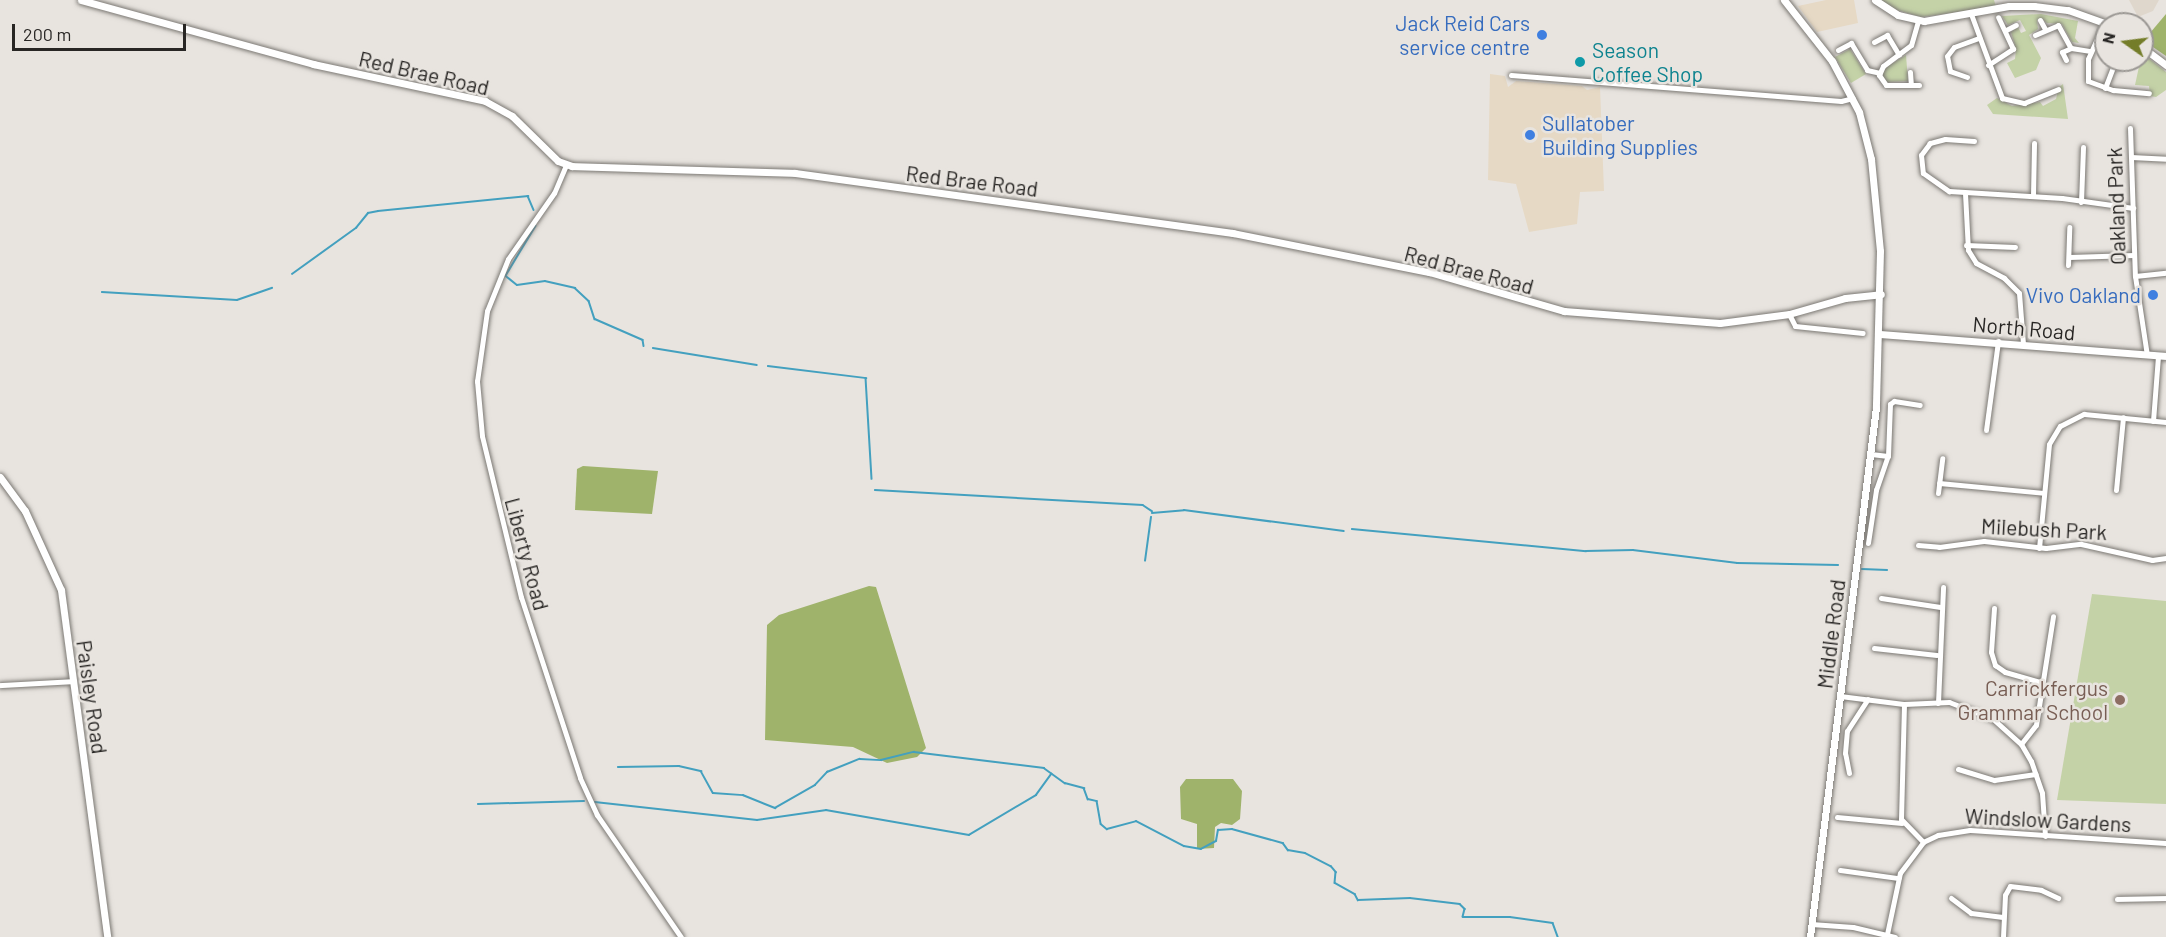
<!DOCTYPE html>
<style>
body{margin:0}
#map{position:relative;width:2166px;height:937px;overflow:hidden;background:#e8e4df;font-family:Barlow,sans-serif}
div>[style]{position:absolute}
.built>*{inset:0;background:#dfd7cc}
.industrial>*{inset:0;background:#e6d9c5}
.green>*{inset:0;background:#c4d2a7}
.forest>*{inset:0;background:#9fb36b}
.stream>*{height:1.5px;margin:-0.75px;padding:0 0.75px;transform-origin:0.75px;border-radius:0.75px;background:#43a0bf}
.roads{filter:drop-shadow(0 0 2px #7b7873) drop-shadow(0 0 2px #7b7873)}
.street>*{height:5px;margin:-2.5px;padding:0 2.5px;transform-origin:2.5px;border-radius:2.5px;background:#fff}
.secondary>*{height:7px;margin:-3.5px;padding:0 3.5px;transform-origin:3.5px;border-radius:3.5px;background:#fff}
.dots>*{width:16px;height:16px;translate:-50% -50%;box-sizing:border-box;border:3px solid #e8e4df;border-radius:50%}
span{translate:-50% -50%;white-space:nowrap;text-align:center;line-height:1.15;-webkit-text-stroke:5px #e8e4df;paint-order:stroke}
.shop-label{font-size:21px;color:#366cbe}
.right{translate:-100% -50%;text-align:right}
.left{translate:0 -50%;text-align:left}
.culture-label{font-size:21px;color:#0d838f}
.street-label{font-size:21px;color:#282624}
.education-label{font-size:21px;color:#785e54}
.north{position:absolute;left:2094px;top:12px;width:60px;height:60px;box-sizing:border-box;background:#e8e4df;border:2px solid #9b9894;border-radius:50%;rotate:284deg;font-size:16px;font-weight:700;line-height:24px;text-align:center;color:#282624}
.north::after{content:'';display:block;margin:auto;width:21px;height:27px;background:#747d29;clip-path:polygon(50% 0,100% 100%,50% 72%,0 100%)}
.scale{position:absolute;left:12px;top:24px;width:174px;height:27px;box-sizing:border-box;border:3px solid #282624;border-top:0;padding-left:8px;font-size:18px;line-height:21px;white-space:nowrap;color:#282624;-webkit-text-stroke:4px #e8e4df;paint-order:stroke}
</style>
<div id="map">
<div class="built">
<i style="clip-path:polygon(2129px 0,2159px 0,2153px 11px,2138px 17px)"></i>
</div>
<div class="industrial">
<i style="clip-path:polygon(1826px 0,1854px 0,1858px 23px,1817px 32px,1798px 6px)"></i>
<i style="clip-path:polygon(1490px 74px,1505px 76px,1508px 87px,1516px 81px,1582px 86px,1587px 90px,1600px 87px,1604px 191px,1580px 192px,1577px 224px,1529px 232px,1516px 184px,1488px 180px)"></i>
</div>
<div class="green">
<i style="clip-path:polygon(1881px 0,1994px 0,1996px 7px,1921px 17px,1894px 9px)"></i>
<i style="clip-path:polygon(2041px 14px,2078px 21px,2075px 38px,2079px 43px,2072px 42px,2062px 24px,2047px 23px,2041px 18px,2037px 20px,2038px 29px,2029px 35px,2041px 58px,2036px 70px,2015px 78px,2007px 63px,2015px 59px,2016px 49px,2011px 32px,2018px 27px,2021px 33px,2026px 31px,2020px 20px,2008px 25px,2002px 16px)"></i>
<i style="clip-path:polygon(1850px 49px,1866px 74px,1851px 83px,1835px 57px)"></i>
<i style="clip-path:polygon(2142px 53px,2166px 72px,2166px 90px,2156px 97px,2150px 96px,2149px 86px,2135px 85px)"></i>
<i style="clip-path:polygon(1906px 55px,1908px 81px,1886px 82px,1882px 77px,1885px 68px)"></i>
<i style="clip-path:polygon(2063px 84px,2068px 119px,1993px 114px,1987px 105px,1997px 98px,2012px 106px,2040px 102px,2043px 106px,2056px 99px,2059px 87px)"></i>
<i style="clip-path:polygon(2092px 594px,2166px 601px,2166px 804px,2057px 800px)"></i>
</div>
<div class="forest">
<i style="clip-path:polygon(2166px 14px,2166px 56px,2150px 45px,2150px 33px)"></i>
<i style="clip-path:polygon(583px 466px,658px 471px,652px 514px,575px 510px,577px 469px)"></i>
<i style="clip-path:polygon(869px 586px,876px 587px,926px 748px,917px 757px,887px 763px,853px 747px,765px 740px,767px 625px,779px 615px)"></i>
<i style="clip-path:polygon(1186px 779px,1233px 779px,1242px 791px,1240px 819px,1232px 825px,1221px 823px,1215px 827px,1214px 848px,1197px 849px,1197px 824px,1181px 819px,1180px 787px)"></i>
</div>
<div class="stream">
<i style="left:536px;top:226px;width:58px;rotate:121deg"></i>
<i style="left:506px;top:276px;width:14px;rotate:39deg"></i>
<i style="left:517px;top:285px;width:28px;rotate:-8deg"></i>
<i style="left:545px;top:281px;width:31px;rotate:13deg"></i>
<i style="left:575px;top:288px;width:19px;rotate:43deg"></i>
<i style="left:589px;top:301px;width:19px;rotate:72deg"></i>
<i style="left:595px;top:319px;width:52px;rotate:23.6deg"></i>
<i style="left:643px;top:340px;width:6px;rotate:81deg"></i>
<i style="left:292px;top:274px;width:79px;rotate:-35.7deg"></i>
<i style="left:356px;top:228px;width:19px;rotate:-51deg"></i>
<i style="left:368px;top:213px;width:10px;rotate:-11deg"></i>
<i style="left:378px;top:211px;width:151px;rotate:-5.7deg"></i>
<i style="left:528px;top:196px;width:15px;rotate:67deg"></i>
<i style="left:102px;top:292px;width:135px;rotate:3.4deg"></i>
<i style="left:237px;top:300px;width:37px;rotate:-19deg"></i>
<i style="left:653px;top:348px;width:105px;rotate:9.3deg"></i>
<i style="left:768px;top:366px;width:99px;rotate:7deg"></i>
<i style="left:866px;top:378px;width:101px;rotate:86.6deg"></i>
<i style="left:875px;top:490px;width:268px;rotate:3.2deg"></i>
<i style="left:1143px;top:505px;width:11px;rotate:34deg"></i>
<i style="left:1152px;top:513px;width:32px;rotate:-5deg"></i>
<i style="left:1184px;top:510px;width:161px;rotate:7.5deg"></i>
<i style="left:1352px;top:529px;width:235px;rotate:5.4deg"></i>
<i style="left:1586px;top:551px;width:47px;rotate:-1.2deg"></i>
<i style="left:1633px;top:550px;width:105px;rotate:7.1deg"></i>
<i style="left:1737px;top:563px;width:101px;rotate:1.1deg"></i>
<i style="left:1145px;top:561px;width:44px;rotate:-82.2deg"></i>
<i style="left:1862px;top:569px;width:25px;rotate:2deg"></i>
<i style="left:618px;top:767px;width:61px;rotate:-0.9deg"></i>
<i style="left:679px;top:766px;width:23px;rotate:13deg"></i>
<i style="left:701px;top:771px;width:25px;rotate:61deg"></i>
<i style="left:713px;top:793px;width:30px;rotate:4deg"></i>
<i style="left:743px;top:795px;width:35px;rotate:22deg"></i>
<i style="left:775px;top:808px;width:46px;rotate:-29.9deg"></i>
<i style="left:815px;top:785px;width:18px;rotate:-47deg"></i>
<i style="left:827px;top:772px;width:35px;rotate:-22deg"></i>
<i style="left:860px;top:759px;width:21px;rotate:3deg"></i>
<i style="left:881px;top:760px;width:34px;rotate:-14deg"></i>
<i style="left:914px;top:752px;width:131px;rotate:7deg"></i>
<i style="left:1044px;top:768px;width:26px;rotate:36deg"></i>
<i style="left:1065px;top:783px;width:20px;rotate:15deg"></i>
<i style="left:1084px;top:788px;width:12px;rotate:70deg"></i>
<i style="left:1088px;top:799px;width:9px;rotate:13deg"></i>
<i style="left:1097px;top:801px;width:23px;rotate:80deg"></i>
<i style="left:1101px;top:824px;width:8px;rotate:40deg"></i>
<i style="left:1107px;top:829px;width:30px;rotate:-15deg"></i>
<i style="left:1136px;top:821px;width:54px;rotate:27.5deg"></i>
<i style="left:1184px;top:846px;width:17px;rotate:10deg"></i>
<i style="left:1201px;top:849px;width:17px;rotate:-28deg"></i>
<i style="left:1216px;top:841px;width:11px;rotate:-80deg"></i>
<i style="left:1218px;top:830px;width:14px;rotate:-4deg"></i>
<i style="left:1232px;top:829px;width:53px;rotate:15.4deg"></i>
<i style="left:1283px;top:843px;width:9px;rotate:54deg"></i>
<i style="left:1288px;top:850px;width:17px;rotate:10deg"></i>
<i style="left:1305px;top:853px;width:29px;rotate:27deg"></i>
<i style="left:1331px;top:866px;width:8px;rotate:50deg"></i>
<i style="left:1336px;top:872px;width:11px;rotate:95deg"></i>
<i style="left:1335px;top:883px;width:23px;rotate:29deg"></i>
<i style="left:1355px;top:894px;width:7px;rotate:63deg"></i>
<i style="left:1358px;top:900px;width:52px;rotate:-2.2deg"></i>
<i style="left:1410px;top:898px;width:50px;rotate:6.8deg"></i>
<i style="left:1460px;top:904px;width:7px;rotate:45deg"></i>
<i style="left:1465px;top:909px;width:8px;rotate:104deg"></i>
<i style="left:1463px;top:917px;width:47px"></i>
<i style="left:1510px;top:917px;width:43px;rotate:7.9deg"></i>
<i style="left:1553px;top:923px;width:15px;rotate:70deg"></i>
<i style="left:595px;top:802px;width:163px;rotate:6.3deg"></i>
<i style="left:757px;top:820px;width:70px;rotate:-8.2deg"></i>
<i style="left:826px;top:810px;width:145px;rotate:9.9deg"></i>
<i style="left:969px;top:835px;width:78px;rotate:-30.8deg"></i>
<i style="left:1036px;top:795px;width:26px;rotate:-54deg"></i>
<i style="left:478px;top:804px;width:106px;rotate:-1.6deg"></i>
</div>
<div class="roads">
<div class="street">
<i style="left:1971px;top:14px;width:90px;rotate:69.7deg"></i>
<i style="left:2002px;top:98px;width:23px;rotate:13deg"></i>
<i style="left:2024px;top:103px;width:37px;rotate:-22deg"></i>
<i style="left:2040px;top:20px;width:10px;rotate:61deg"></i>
<i style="left:1918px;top:21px;width:25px;rotate:106deg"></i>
<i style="left:1911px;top:45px;width:35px;rotate:143deg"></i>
<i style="left:1883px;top:66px;width:10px;rotate:114deg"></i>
<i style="left:1879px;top:75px;width:12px;rotate:55deg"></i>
<i style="left:1886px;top:85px;width:33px"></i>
<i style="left:2104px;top:23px;width:39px;rotate:114deg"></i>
<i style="left:2088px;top:59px;width:22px;rotate:90deg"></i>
<i style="left:2088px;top:81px;width:27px;rotate:20deg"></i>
<i style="left:2113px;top:90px;width:36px;rotate:5deg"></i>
<i style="left:2006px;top:30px;width:11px;rotate:-27deg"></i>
<i style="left:2035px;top:35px;width:25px;rotate:-23deg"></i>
<i style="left:2058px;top:25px;width:26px;rotate:61deg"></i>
<i style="left:1874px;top:42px;width:15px;rotate:-28deg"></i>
<i style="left:1887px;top:35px;width:23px;rotate:59deg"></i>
<i style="left:1838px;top:50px;width:15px;rotate:-28deg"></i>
<i style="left:1851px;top:43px;width:31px;rotate:59deg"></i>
<i style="left:1867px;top:70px;width:13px;rotate:13deg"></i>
<i style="left:2066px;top:60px;width:9px;rotate:-117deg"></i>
<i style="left:2062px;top:52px;width:10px;rotate:-24deg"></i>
<i style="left:2071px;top:48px;width:20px;rotate:9deg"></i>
<i style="left:1988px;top:65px;width:30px;rotate:-33deg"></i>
<i style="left:2013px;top:49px;width:35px;rotate:-115deg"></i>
<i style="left:1910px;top:72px;width:13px;rotate:86deg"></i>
<i style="left:1511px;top:75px;width:331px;rotate:4.5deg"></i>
<i style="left:1841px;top:101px;width:12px;rotate:-14deg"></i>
<i style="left:1967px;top:77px;width:18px;rotate:-161deg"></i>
<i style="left:1950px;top:71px;width:15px;rotate:-101deg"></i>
<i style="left:1947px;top:56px;width:11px;rotate:-52deg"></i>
<i style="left:1954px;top:47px;width:27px;rotate:-20deg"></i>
<i style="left:2105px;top:88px;width:25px;rotate:-69deg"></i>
<i style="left:2114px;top:65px;width:5px;rotate:22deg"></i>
<i style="left:2130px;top:128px;width:148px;rotate:88.1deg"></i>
<i style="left:2135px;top:276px;width:80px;rotate:81.4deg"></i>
<i style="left:1974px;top:141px;width:29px;rotate:-176deg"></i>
<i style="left:1945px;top:139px;width:16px;rotate:165deg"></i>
<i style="left:1930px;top:143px;width:15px;rotate:127deg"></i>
<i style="left:1921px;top:155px;width:18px;rotate:84deg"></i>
<i style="left:1923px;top:173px;width:32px;rotate:35deg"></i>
<i style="left:1949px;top:191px;width:113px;rotate:3.5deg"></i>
<i style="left:2062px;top:198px;width:72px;rotate:8deg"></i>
<i style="left:2131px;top:157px;width:35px;rotate:3deg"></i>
<i style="left:566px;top:165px;width:30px;rotate:113deg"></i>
<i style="left:554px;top:193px;width:80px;rotate:124.9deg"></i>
<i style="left:508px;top:259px;width:56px;rotate:112deg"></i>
<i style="left:487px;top:311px;width:71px;rotate:98.1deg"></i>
<i style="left:477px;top:381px;width:55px;rotate:84.8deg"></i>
<i style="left:482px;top:436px;width:166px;rotate:76.4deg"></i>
<i style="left:521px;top:597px;width:190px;rotate:71.9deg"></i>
<i style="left:580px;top:778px;width:41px;rotate:65.3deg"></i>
<i style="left:597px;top:815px;width:148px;rotate:55.5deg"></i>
<i style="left:1965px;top:193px;width:57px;rotate:87deg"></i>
<i style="left:1968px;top:250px;width:15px;rotate:58deg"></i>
<i style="left:1976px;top:263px;width:32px;rotate:28deg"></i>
<i style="left:2004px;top:278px;width:21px;rotate:45deg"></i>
<i style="left:2019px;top:293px;width:51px;rotate:85.5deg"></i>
<i style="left:2033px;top:196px;width:53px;rotate:-88.9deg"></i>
<i style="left:2081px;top:202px;width:55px;rotate:-87.9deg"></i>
<i style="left:1966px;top:245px;width:49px;rotate:2.3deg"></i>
<i style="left:2069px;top:257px;width:65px;rotate:-1.8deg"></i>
<i style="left:2068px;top:265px;width:38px;rotate:-88deg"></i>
<i style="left:2135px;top:276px;width:31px;rotate:-6deg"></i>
<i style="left:1789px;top:314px;width:13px;rotate:63deg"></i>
<i style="left:1795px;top:326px;width:68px;rotate:5.9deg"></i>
<i style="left:2153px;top:421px;width:65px;rotate:-85.6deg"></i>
<i style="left:1986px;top:430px;width:90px;rotate:-82.3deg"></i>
<i style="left:1871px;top:454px;width:17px;rotate:7deg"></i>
<i style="left:1939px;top:483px;width:105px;rotate:5.4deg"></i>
<i style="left:2116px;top:490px;width:73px;rotate:-84.5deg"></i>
<i style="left:1938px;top:493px;width:35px;rotate:-83deg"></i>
<i style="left:1868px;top:543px;width:54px;rotate:-81.4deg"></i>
<i style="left:1876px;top:490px;width:36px;rotate:-71deg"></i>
<i style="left:1888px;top:456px;width:52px;rotate:-87.8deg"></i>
<i style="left:1890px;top:404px;width:5px;rotate:-37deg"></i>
<i style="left:1894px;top:401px;width:26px;rotate:9deg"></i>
<i style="left:1918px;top:545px;width:21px;rotate:5deg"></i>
<i style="left:1939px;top:547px;width:45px;rotate:-7.6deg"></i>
<i style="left:1984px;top:541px;width:62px;rotate:6.4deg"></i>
<i style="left:2046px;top:548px;width:35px;rotate:-7deg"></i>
<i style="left:2081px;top:544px;width:73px;rotate:12.7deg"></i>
<i style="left:2152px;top:560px;width:14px;rotate:-8deg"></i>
<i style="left:2039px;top:548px;width:104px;rotate:-84.5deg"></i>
<i style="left:2049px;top:444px;width:21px;rotate:-59deg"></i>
<i style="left:2060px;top:426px;width:27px;rotate:-27deg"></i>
<i style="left:2084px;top:414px;width:82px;rotate:5.6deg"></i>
<i style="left:1881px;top:598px;width:60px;rotate:8.7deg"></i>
<i style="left:1994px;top:608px;width:44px;rotate:93.9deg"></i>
<i style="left:1991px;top:652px;width:14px;rotate:73deg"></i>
<i style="left:1995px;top:665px;width:12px;rotate:35deg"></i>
<i style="left:2005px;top:672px;width:37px;rotate:16deg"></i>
<i style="left:1874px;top:648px;width:63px;rotate:6.3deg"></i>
<i style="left:0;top:685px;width:73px;rotate:-3.1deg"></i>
<i style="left:1840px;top:696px;width:64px;rotate:7.1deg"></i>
<i style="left:1904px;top:704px;width:45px;rotate:-2.5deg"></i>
<i style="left:1949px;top:702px;width:47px;rotate:21.1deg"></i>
<i style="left:1993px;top:719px;width:38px;rotate:42deg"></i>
<i style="left:2021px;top:744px;width:20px;rotate:60deg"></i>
<i style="left:2031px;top:761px;width:34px;rotate:71deg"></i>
<i style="left:2042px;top:793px;width:43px;rotate:86deg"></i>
<i style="left:1938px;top:703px;width:116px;rotate:-87.5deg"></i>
<i style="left:1904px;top:704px;width:115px;rotate:91.5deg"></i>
<i style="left:1901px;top:819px;width:32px;rotate:46deg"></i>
<i style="left:2021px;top:744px;width:24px;rotate:-52deg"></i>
<i style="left:2036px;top:725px;width:110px;rotate:-81.1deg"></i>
<i style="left:1958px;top:769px;width:38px;rotate:17deg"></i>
<i style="left:1994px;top:780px;width:42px;rotate:-8.1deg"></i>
<i style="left:1849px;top:773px;width:20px;rotate:-101deg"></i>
<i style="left:1845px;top:753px;width:22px;rotate:-85deg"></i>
<i style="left:1847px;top:731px;width:38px;rotate:-57deg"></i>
<i style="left:1837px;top:817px;width:65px;rotate:5.3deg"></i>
<i style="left:1840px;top:870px;width:59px;rotate:7.9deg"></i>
<i style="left:1951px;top:898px;width:25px;rotate:37deg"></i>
<i style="left:1971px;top:913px;width:32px;rotate:7deg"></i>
<i style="left:2117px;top:899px;width:49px;rotate:-1.2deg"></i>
<i style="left:1811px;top:924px;width:42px;rotate:4.1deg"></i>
<i style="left:1853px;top:927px;width:43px;rotate:13.4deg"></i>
<i style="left:1887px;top:934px;width:62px;rotate:-78deg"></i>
<i style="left:1900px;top:873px;width:39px;rotate:-53deg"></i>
<i style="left:1923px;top:842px;width:17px;rotate:-25deg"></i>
<i style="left:1938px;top:835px;width:32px;rotate:-9deg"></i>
<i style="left:1970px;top:830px;width:196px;rotate:3.8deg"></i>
<i style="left:2003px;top:937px;width:42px;rotate:-87.3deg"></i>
<i style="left:2005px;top:895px;width:10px;rotate:-61deg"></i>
<i style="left:2010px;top:886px;width:31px;rotate:7deg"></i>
<i style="left:2041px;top:890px;width:19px;rotate:25deg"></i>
</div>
<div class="secondary">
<i style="left:81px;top:0;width:241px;rotate:15.4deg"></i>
<i style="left:313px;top:64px;width:176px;rotate:12.1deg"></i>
<i style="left:485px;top:101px;width:31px;rotate:29deg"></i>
<i style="left:512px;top:116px;width:64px;rotate:44.4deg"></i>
<i style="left:558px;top:161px;width:15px;rotate:20deg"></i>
<i style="left:572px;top:166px;width:223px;rotate:1.8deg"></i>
<i style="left:795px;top:173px;width:442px;rotate:7.8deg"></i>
<i style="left:1233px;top:233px;width:200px;rotate:11.3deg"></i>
<i style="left:1429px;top:272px;width:141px;rotate:16.1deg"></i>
<i style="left:1564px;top:311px;width:156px;rotate:4.4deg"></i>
<i style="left:1720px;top:323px;width:70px;rotate:-7.4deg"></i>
<i style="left:1789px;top:314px;width:58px;rotate:-15.9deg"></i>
<i style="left:1845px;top:298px;width:36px;rotate:-6deg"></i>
<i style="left:1784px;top:0;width:78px;rotate:51.8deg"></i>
<i style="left:1832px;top:61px;width:58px;rotate:62.1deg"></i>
<i style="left:1859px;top:112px;width:49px;rotate:75.7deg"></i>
<i style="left:1871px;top:159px;width:92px;rotate:84.4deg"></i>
<i style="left:1880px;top:251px;width:156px;rotate:91.5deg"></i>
<i style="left:1876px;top:407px;width:534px;rotate:97.1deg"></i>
<i style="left:1875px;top:0;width:27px;rotate:33deg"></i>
<i style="left:1898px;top:15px;width:27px;rotate:13deg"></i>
<i style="left:1924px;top:21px;width:86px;rotate:-10deg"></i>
<i style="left:2009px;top:6px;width:25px"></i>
<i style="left:2034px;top:6px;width:34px;rotate:7deg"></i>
<i style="left:2068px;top:10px;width:41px;rotate:19.7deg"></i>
<i style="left:2142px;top:47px;width:30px;rotate:37deg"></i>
<i style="left:1880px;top:334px;width:287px;rotate:4.4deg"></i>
<i style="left:0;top:477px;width:42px;rotate:53.7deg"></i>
<i style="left:25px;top:511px;width:87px;rotate:65.5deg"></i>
<i style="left:61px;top:590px;width:350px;rotate:82.4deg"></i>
</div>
</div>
<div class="dots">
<i style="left:1542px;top:35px;background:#3f7fe0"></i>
<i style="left:1580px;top:62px;background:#0f9aa8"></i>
<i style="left:1530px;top:135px;background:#3f7fe0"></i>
<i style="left:2153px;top:295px;background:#3f7fe0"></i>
<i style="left:2120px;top:700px;background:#8d6e63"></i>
</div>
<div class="shop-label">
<span class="right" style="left:1530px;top:35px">Jack Reid Cars<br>service centre</span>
<span class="left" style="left:1542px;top:135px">Sullatober<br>Building Supplies</span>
<span class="right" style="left:2141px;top:295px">Vivo Oakland</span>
</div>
<div class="culture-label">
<span class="left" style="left:1592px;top:62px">Season<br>Coffee Shop</span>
</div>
<div class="street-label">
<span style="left:424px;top:73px;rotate:13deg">Red Brae Road</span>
<span style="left:972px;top:181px;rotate:7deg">Red Brae Road</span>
<span style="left:2116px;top:206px;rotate:-92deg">Oakland Park</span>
<span style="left:1469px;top:270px;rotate:15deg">Red Brae Road</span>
<span style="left:2024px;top:328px;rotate:5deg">North Road</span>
<span style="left:2044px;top:529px;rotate:3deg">Milebush Park</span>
<span style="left:527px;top:554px;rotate:75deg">Liberty Road</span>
<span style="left:1831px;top:634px;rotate:-83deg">Middle Road</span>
<span style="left:92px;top:697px;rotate:82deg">Paisley Road</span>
<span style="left:2048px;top:820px;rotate:3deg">Windslow Gardens</span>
</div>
<div class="education-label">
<span class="right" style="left:2108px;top:700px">Carrickfergus<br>Grammar School</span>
</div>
<div class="north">N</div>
<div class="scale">200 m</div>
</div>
